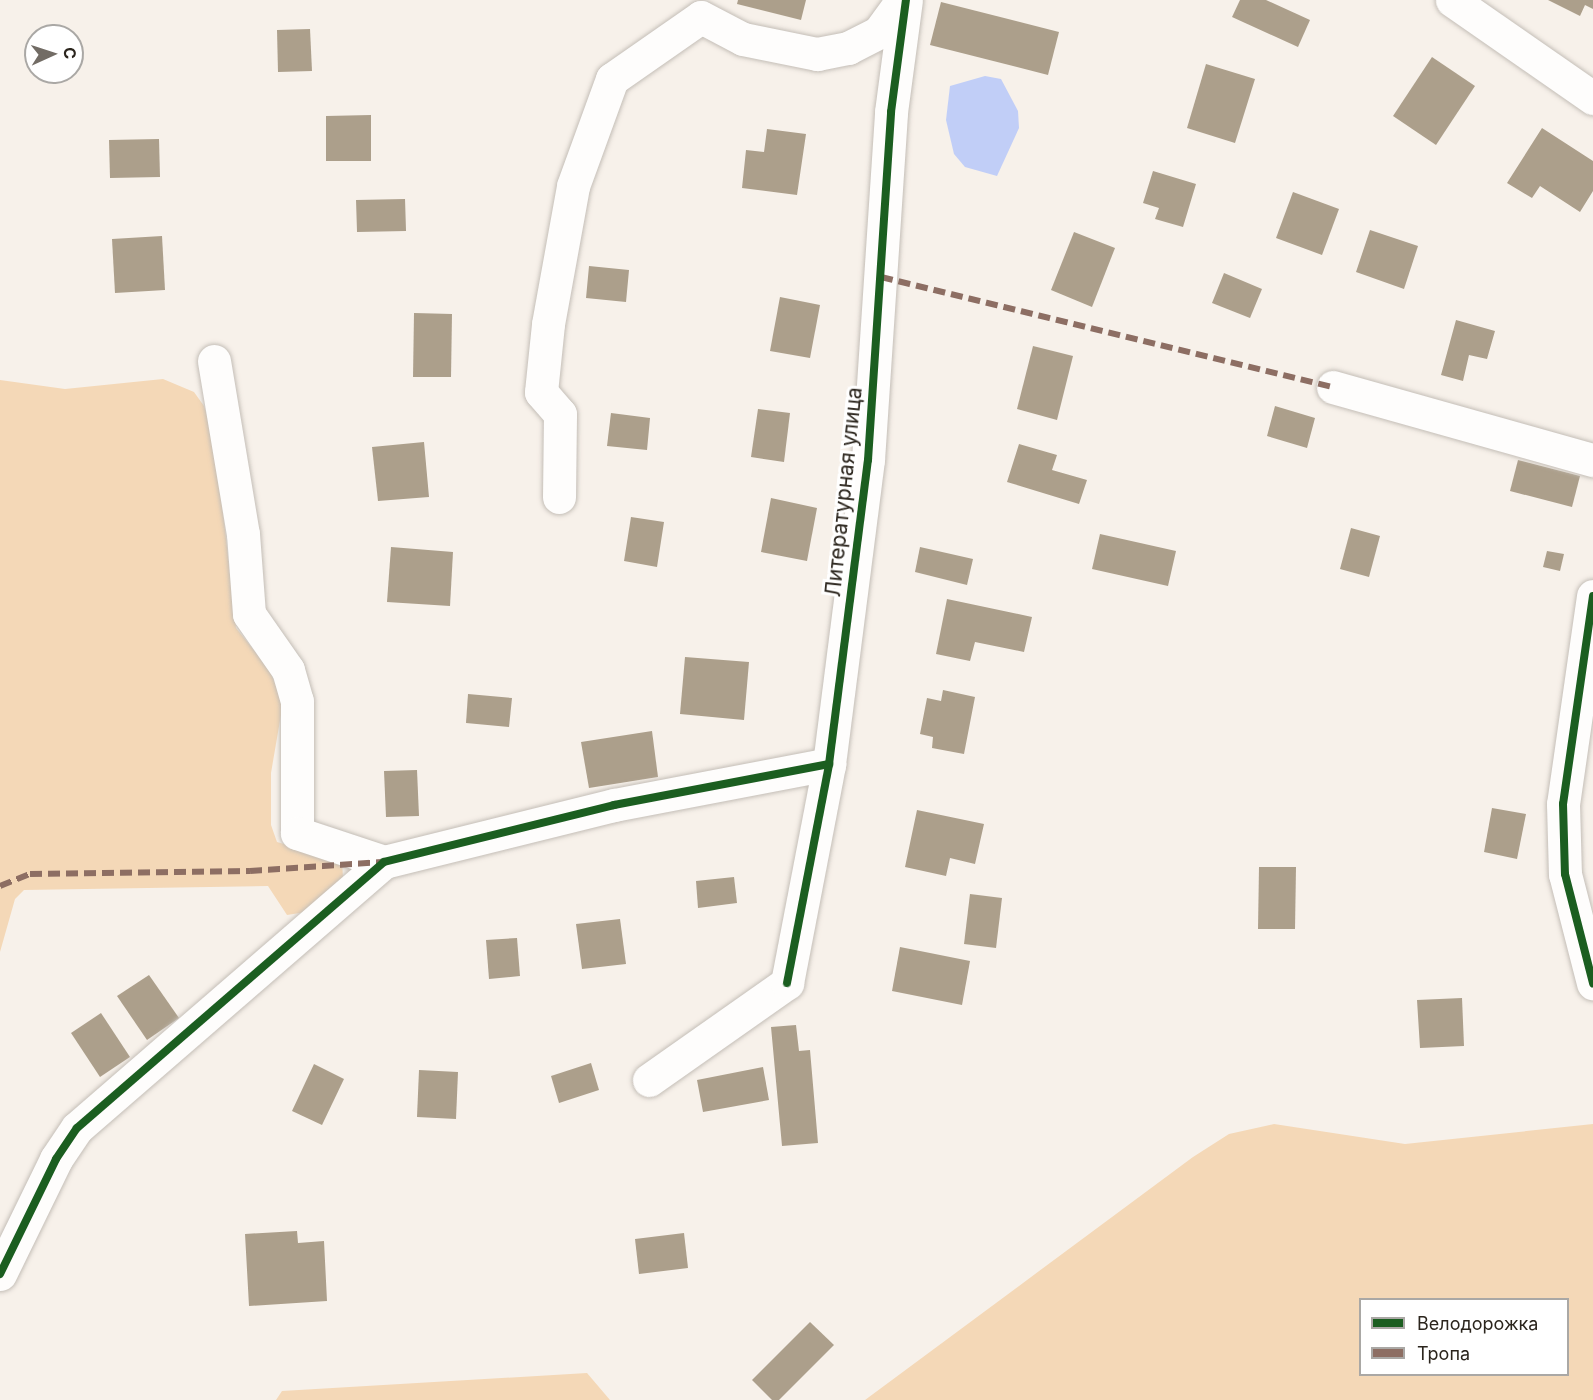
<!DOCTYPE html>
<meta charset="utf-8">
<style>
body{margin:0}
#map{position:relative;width:1593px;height:1400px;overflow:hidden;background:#f7f1ea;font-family:Inter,sans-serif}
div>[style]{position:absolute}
.green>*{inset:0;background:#f4d8b7}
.water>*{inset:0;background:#c1cef7}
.building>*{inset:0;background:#ac9f8b}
.roads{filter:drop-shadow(0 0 2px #c4beb7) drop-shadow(0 0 2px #c4beb7)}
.minor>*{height:33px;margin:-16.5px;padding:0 16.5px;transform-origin:16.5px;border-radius:16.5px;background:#fefdfc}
.quiet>*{height:6px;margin-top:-3px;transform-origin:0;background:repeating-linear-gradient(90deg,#8d6e63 0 12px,transparent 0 18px)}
.cycleway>*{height:8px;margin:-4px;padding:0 4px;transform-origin:4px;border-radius:4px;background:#1b5e20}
span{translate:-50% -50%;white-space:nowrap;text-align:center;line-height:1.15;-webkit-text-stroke:6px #fff;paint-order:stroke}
.street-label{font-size:21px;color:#2b251d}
.legend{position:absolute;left:1359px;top:1298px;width:210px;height:78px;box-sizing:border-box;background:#fff;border:2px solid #aaa8a5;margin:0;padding:8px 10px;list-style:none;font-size:18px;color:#2b251d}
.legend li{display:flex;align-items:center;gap:12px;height:30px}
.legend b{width:30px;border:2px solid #aaa8a5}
.north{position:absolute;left:24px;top:24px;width:60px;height:60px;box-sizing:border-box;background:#fff;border:2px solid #aaa8a5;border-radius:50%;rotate:87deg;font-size:16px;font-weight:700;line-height:24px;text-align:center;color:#2b251d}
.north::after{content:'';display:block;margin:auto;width:21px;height:27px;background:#726c65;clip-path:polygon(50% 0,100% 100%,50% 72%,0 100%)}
</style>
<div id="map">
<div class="green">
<i style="clip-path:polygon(163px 379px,194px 392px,204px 406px,215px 441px,236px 628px,269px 669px,283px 703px,271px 773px,271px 825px,277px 842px,342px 861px,343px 878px,306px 912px,287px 915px,268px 886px,24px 890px,15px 899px,0 952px,0 380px,65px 389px)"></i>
<i style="clip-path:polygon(evenodd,1274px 1124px,1405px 1144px,1593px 1124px,1593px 1400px,865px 1400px,1193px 1157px,1229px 1134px,1274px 1124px,1360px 1300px,1568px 1300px,1568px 1374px,1360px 1374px,1360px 1300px)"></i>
<i style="clip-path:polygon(587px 1373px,610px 1400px,276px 1400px,282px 1391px)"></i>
</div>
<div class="water">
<i style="clip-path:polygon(985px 76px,1001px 79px,1018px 111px,1019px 128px,997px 176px,965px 167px,954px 154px,946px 120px,950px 86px)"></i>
</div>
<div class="building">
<i style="clip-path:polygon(738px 0,806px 0,801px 20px,737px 4px)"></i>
<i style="clip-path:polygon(1240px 0,1266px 0,1310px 20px,1298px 47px,1232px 17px)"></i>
<i style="clip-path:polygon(1548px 0,1593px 0,1593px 9px,1585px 5px,1580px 16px)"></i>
<i style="clip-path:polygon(941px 2px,1059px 32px,1048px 75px,930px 45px)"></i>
<i style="clip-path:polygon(310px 29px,312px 71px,278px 72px,277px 30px)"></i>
<i style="clip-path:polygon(1432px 57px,1475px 86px,1436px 145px,1393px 116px)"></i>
<i style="clip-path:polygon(1206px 64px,1255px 79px,1235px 143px,1187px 128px)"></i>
<i style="clip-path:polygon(371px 115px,371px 161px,326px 161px,326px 116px)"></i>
<i style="clip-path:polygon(1542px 128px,1593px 161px,1593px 191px,1580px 212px,1540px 186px,1532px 198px,1507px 183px)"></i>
<i style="clip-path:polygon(767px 129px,806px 134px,797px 195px,742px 188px,746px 150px,764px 152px)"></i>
<i style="clip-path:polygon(159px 139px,160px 177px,110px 178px,109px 140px)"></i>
<i style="clip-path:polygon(1153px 171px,1196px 184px,1183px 227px,1155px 219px,1159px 208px,1143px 203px)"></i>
<i style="clip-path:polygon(1293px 192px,1339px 209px,1322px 255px,1276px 238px)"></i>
<i style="clip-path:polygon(405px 199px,406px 231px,357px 232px,356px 200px)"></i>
<i style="clip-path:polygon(1370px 230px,1418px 246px,1404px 289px,1356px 272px)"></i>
<i style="clip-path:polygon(1074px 232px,1115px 248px,1092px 307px,1051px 290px)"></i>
<i style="clip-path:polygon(162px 236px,165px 290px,115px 293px,112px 239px)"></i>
<i style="clip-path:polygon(589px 266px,629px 270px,626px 302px,586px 298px)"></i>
<i style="clip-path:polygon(1224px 273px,1262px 289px,1250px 318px,1212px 303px)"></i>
<i style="clip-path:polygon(780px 297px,820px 305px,810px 358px,770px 351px)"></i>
<i style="clip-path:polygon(414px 313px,452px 314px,451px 377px,413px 377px)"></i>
<i style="clip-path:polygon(1456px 320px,1495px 331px,1487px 359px,1469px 355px,1463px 381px,1441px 375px)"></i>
<i style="clip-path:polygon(1033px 346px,1073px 356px,1057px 420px,1017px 409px)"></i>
<i style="clip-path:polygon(1275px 406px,1315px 418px,1307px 448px,1267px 436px)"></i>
<i style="clip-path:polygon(758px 409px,790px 413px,784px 462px,751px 457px)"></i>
<i style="clip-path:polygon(611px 413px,650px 418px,647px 450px,607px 446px)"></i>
<i style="clip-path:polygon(424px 442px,429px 497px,378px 501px,372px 447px)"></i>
<i style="clip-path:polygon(1019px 444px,1057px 455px,1052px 470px,1087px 480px,1079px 504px,1007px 482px)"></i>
<i style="clip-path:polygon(1518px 460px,1580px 476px,1572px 507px,1510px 491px)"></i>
<i style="clip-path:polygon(771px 498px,817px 508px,807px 561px,761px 552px)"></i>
<i style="clip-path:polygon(631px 517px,664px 522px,657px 567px,624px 561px)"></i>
<i style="clip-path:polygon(1351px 528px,1380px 536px,1369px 577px,1340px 569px)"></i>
<i style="clip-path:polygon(1100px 534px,1176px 551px,1168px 586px,1092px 569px)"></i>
<i style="clip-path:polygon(391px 547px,453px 552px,450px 606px,387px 602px)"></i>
<i style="clip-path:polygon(920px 547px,973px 559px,967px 585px,915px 572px)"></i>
<i style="clip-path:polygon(1547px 551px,1564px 554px,1560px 571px,1543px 567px)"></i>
<i style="clip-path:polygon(947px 599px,1032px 617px,1024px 652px,975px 642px,970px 661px,936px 654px)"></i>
<i style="clip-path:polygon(685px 657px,749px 662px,744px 720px,680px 714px)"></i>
<i style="clip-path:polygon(943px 690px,975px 697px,964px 754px,932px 748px,933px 737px,920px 734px,927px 698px,941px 701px)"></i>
<i style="clip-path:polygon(468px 694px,512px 698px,509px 727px,466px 723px)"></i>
<i style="clip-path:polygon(652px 731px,658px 777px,589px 788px,581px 742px)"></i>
<i style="clip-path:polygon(417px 770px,419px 816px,386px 817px,384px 771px)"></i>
<i style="clip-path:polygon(1492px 808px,1526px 814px,1517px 859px,1484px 852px)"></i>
<i style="clip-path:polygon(917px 810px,984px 824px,975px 864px,950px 858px,946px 876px,905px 867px)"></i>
<i style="clip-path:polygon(1259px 867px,1296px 867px,1295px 929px,1258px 929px)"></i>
<i style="clip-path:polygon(734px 877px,737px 903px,698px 908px,696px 881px)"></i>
<i style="clip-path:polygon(970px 894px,1002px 898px,996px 948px,964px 944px)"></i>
<i style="clip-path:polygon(620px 919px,626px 964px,582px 969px,576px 924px)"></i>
<i style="clip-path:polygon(517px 938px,520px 976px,489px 979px,486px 940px)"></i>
<i style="clip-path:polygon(900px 947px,970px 961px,962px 1005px,892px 991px)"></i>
<i style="clip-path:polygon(149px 975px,179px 1018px,147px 1040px,117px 996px)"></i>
<i style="clip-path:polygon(1462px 998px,1464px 1046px,1420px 1048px,1417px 1000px)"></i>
<i style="clip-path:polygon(101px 1013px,130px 1057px,100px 1077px,71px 1033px)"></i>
<i style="clip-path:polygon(796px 1025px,799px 1051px,810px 1050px,818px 1143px,782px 1146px,771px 1027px)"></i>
<i style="clip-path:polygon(591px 1063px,599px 1090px,559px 1103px,551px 1076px)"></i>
<i style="clip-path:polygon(314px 1064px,344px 1079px,322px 1125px,292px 1111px)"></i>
<i style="clip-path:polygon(763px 1067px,769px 1100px,703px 1112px,697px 1080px)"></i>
<i style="clip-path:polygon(419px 1070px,458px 1072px,456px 1119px,417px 1117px)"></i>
<i style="clip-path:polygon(297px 1231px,298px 1243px,324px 1241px,327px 1301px,249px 1306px,245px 1234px)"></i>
<i style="clip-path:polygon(684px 1233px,688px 1268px,639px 1274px,635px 1239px)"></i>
<i style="clip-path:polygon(810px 1322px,834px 1345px,779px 1400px,772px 1400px,752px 1380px)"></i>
</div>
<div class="roads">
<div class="minor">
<i style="left:1452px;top:0;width:172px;rotate:34.8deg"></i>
<i style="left:214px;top:361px;width:175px;rotate:80.5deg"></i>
<i style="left:243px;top:534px;width:80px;rotate:85.7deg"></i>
<i style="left:249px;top:614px;width:68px;rotate:55.1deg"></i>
<i style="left:288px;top:670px;width:32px;rotate:74deg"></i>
<i style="left:297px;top:701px;width:132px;rotate:90deg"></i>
<i style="left:297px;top:833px;width:92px;rotate:18.4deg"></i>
<i style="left:1333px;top:387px;width:270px;rotate:15.7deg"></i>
<i style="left:559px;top:497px;width:83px;rotate:-89.3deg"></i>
<i style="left:560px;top:414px;width:29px;rotate:-131deg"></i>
<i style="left:541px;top:392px;width:68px;rotate:-84.1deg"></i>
<i style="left:548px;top:324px;width:140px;rotate:-79.7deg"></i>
<i style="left:573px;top:186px;width:114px;rotate:-70deg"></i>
<i style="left:612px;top:79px;width:108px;rotate:-34.9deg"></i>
<i style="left:701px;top:17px;width:47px;rotate:27.6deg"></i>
<i style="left:743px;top:39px;width:76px;rotate:11.5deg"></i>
<i style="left:817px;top:54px;width:32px;rotate:-11deg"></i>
<i style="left:848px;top:48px;width:35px;rotate:-27deg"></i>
<i style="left:879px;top:32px;width:39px;rotate:-54deg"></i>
<i style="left:1593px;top:596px;width:210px;rotate:98.2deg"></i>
<i style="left:1563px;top:804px;width:70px;rotate:88.4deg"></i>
<i style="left:1565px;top:874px;width:113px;rotate:75.6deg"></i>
<i style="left:649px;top:1080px;width:169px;rotate:-35.1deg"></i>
<i style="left:787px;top:983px;width:223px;rotate:-79.1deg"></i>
<i style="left:829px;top:764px;width:306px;rotate:-82.7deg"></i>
<i style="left:868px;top:460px;width:349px;rotate:-86.2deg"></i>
<i style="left:891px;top:112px;width:113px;rotate:-82.4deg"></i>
<i style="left:0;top:1274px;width:128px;rotate:-64deg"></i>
<i style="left:56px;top:1159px;width:37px;rotate:-56deg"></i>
<i style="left:77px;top:1128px;width:406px;rotate:-40.9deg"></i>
<i style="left:384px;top:862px;width:237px;rotate:-13.9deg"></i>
<i style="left:614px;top:805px;width:219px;rotate:-10.8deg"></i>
</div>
</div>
<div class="quiet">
<i style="left:881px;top:277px;width:465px;rotate:13.7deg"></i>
<i style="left:0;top:886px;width:32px;rotate:-22deg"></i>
<i style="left:30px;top:874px;width:220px;rotate:-0.8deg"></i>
<i style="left:250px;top:871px;width:132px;rotate:-3.9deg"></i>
</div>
<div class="cycleway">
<i style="left:1593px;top:596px;width:210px;rotate:98.2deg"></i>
<i style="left:1563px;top:804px;width:70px;rotate:88.4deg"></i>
<i style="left:1565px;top:874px;width:113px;rotate:75.6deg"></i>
<i style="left:787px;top:983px;width:223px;rotate:-79.1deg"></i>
<i style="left:829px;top:764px;width:306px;rotate:-82.7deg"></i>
<i style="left:868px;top:460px;width:349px;rotate:-86.2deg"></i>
<i style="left:891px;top:112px;width:113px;rotate:-82.4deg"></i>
<i style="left:0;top:1274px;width:128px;rotate:-64deg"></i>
<i style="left:56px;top:1159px;width:37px;rotate:-56deg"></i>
<i style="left:77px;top:1128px;width:406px;rotate:-40.9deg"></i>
<i style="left:384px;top:862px;width:237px;rotate:-13.9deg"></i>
<i style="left:614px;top:805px;width:219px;rotate:-10.8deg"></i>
</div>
<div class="street-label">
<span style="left:844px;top:492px;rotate:-84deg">Литературная улица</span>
</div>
<ul class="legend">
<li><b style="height:8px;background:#1b5e20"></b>Велодорожка</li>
<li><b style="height:8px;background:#8d6e63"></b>Тропа</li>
</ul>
<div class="north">С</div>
</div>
